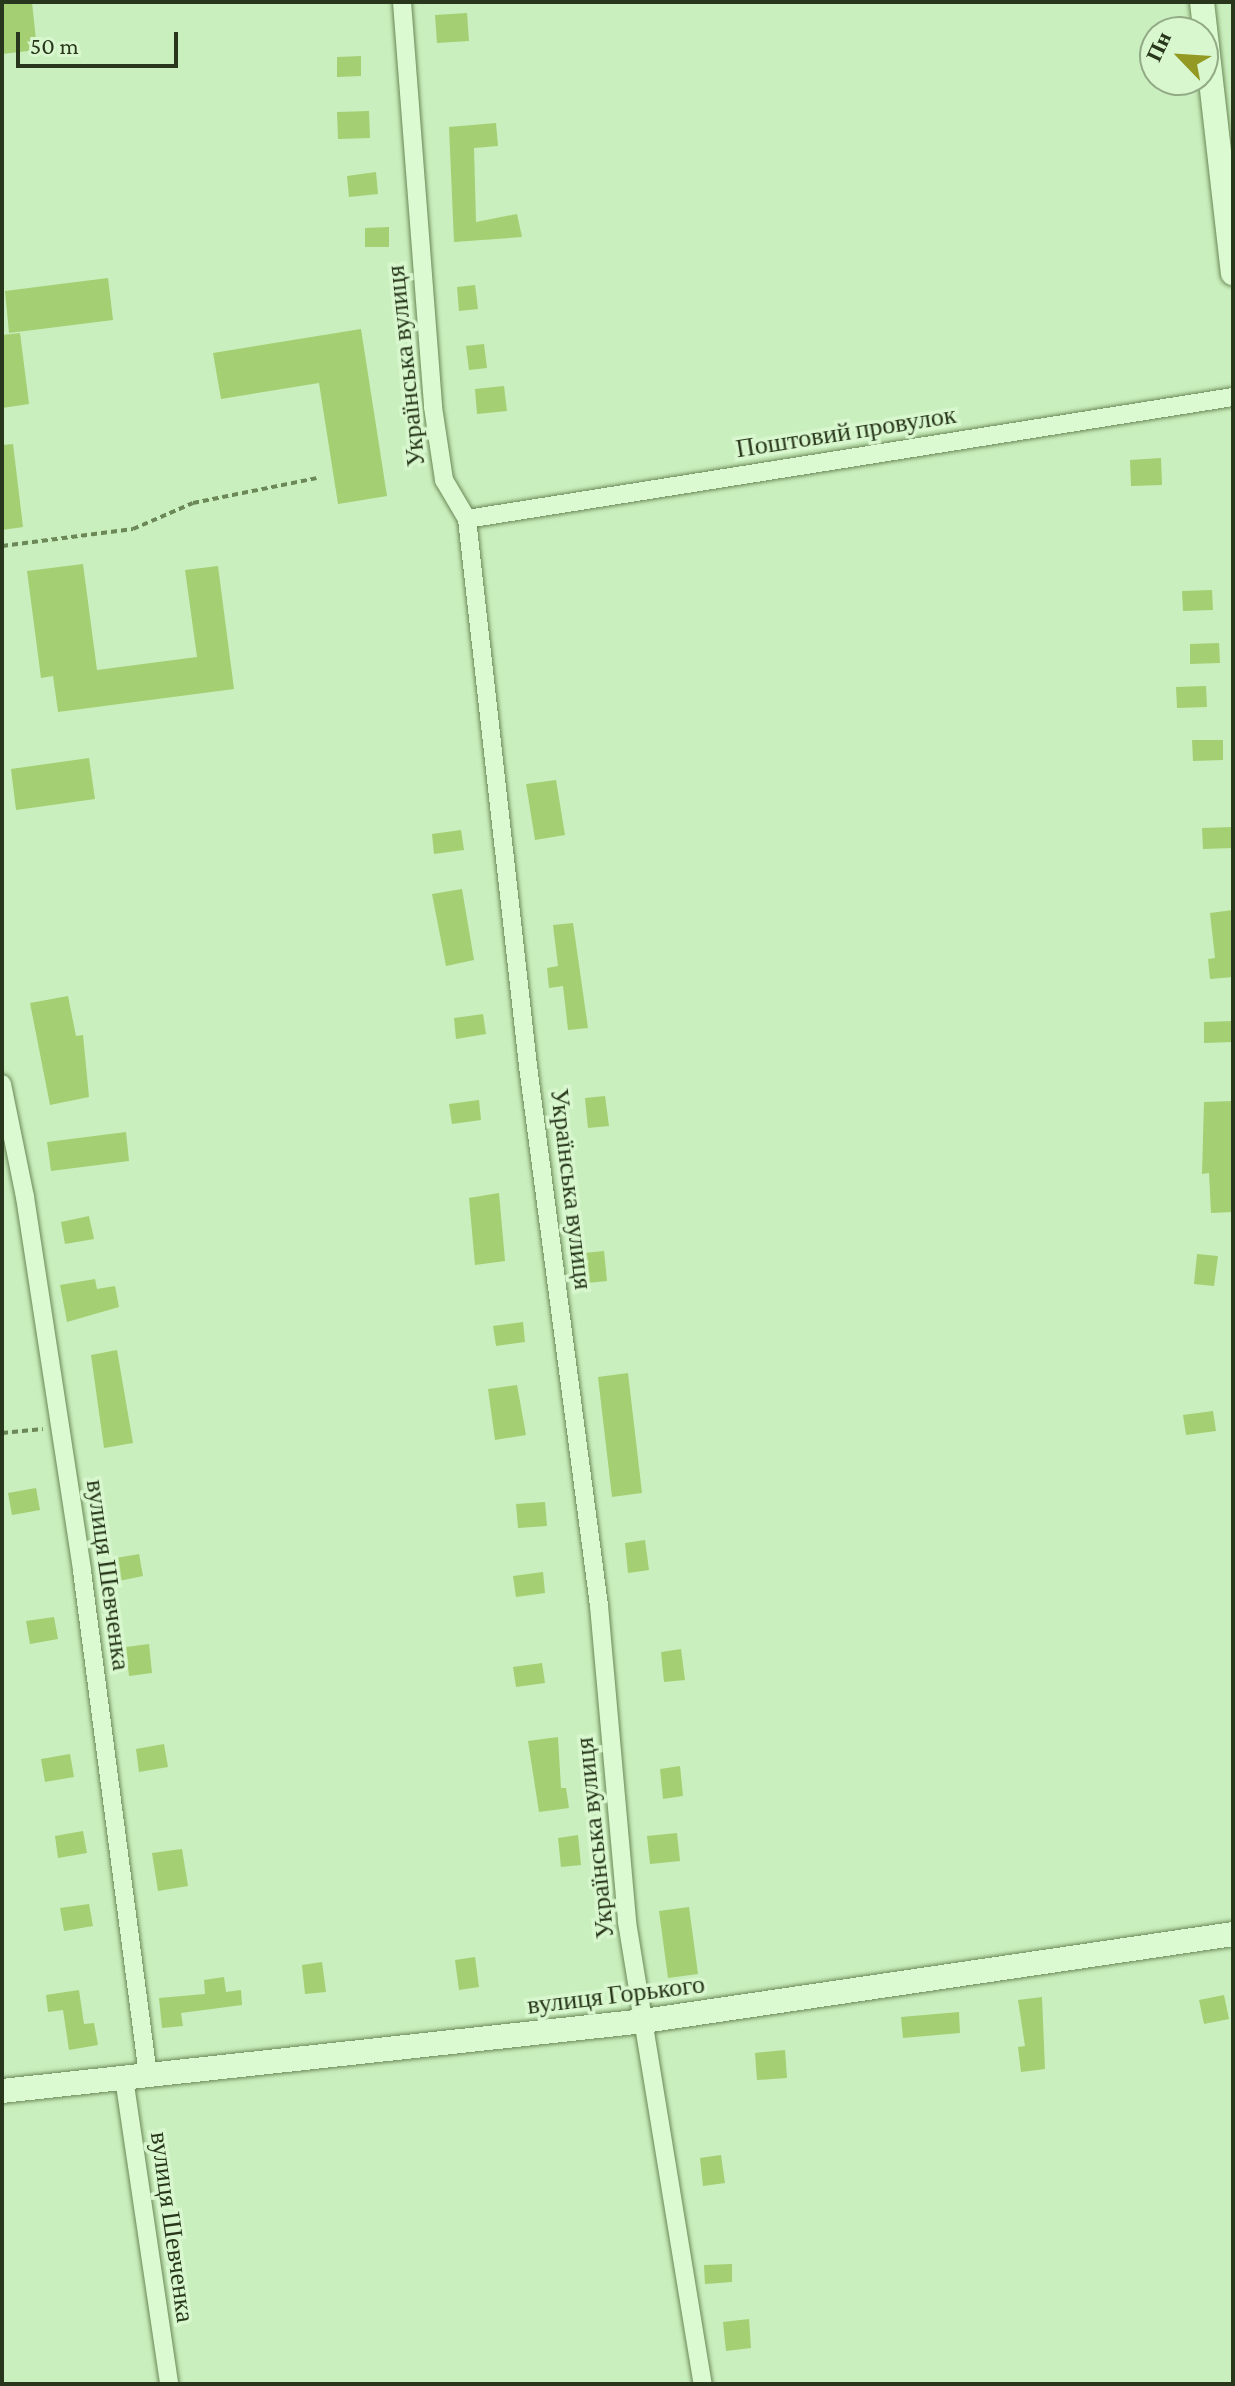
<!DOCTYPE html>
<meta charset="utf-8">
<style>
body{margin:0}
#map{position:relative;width:1235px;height:2386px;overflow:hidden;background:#caefbe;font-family:"Crimson Pro",serif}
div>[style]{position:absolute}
.building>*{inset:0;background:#a4cf72}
.path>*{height:4px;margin-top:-2px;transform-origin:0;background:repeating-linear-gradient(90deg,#6b8856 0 6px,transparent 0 10px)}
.roads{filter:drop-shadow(0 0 2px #6b8856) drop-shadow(0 0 2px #6b8856)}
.minor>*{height:18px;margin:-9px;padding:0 9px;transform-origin:9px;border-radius:9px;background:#dcfad1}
.tertiary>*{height:24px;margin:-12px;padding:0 12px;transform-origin:12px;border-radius:12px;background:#dcfad1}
span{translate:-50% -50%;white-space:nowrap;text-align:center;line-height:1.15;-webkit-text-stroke:7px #d8f7ce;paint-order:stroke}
.street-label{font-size:26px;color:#28371b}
.frame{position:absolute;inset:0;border:4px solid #28371b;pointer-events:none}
.north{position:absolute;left:1139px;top:16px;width:80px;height:80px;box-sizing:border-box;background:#d8f7ce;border:2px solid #92aa86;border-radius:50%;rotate:295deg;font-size:22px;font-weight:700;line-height:32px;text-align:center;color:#28371b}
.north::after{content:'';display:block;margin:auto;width:28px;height:36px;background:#949924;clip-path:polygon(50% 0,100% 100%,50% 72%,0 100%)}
.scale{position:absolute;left:16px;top:32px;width:162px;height:36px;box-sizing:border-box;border:4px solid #28371b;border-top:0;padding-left:10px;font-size:24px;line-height:28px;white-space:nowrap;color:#28371b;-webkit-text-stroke:6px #d8f7ce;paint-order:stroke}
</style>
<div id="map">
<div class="building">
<i style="clip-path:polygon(2px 2px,32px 2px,37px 50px,2px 54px)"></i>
<i style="clip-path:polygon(467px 13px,469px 41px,437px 43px,435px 15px)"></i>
<i style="clip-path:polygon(361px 56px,361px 76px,337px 77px,337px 57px)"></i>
<i style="clip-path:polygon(369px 111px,370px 138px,338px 139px,337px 112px)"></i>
<i style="clip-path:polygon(496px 123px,498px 146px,474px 148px,476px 222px,517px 214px,522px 237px,454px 242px,449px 127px)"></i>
<i style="clip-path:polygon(376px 172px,378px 194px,349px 197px,347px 176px)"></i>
<i style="clip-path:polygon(389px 227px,389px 247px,365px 247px,365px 228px)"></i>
<i style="clip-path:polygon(108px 278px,113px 320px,9px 333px,5px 291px)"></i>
<i style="clip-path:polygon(475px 285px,478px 309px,459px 311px,457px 287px)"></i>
<i style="clip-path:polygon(361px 329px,387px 496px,338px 504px,319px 383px,221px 399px,213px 353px)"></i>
<i style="clip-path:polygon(20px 333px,29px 404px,2px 408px,2px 335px)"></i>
<i style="clip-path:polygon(484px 344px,487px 368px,469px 370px,466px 346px)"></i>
<i style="clip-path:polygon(504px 386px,507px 411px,477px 414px,475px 389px)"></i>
<i style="clip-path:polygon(13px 444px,23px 527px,2px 530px,2px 445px)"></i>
<i style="clip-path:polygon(1161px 458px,1162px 485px,1131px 486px,1130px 460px)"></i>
<i style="clip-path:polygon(83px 564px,97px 670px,197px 657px,185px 570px,218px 566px,234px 689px,58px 712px,53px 676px,41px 678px,27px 571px)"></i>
<i style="clip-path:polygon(1212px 590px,1213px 610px,1183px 611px,1182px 591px)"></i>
<i style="clip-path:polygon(1219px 643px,1220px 663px,1190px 664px,1190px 644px)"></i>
<i style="clip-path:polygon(1206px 686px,1207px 707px,1177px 708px,1176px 687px)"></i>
<i style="clip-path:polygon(1192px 740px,1223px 740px,1223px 760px,1193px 761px)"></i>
<i style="clip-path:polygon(89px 758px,95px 799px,16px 810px,11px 769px)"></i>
<i style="clip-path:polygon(556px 780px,565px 835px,535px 840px,526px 784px)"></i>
<i style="clip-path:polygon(1233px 827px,1233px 848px,1203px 849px,1202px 828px)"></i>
<i style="clip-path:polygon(461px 830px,464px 850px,434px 854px,432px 834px)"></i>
<i style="clip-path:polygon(462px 889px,474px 960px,446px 966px,432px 894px)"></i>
<i style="clip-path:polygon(1233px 910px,1233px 977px,1210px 979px,1208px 959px,1215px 958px,1210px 913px)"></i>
<i style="clip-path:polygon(573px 923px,588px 1028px,568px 1030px,563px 986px,549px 988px,547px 968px,558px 966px,553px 925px)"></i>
<i style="clip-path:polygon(68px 996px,76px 1036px,83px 1035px,89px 1097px,50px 1105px,30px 1003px)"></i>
<i style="clip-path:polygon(483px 1014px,486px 1034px,456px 1039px,454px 1018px)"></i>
<i style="clip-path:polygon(1233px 1021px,1233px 1042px,1204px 1043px,1204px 1022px)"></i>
<i style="clip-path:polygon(605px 1096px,609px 1126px,588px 1128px,585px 1098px)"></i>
<i style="clip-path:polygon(479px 1100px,481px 1120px,452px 1124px,449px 1104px)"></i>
<i style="clip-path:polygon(1233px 1101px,1233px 1212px,1211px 1213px,1209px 1173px,1202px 1174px,1204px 1102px)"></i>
<i style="clip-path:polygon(126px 1132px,129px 1161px,51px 1171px,47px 1142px)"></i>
<i style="clip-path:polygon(499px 1193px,505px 1261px,475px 1265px,469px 1198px)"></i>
<i style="clip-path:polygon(89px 1216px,94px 1239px,65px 1244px,61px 1222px)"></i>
<i style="clip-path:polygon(604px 1251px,607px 1281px,587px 1283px,584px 1253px)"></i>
<i style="clip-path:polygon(1197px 1254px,1218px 1256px,1214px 1286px,1194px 1284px)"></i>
<i style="clip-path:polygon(95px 1279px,97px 1289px,115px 1286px,119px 1307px,67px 1322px,60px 1285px)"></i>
<i style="clip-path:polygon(523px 1322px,525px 1342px,496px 1346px,493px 1326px)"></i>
<i style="clip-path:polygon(117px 1350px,133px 1443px,104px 1448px,91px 1355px)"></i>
<i style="clip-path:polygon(628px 1373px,642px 1493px,612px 1497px,598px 1377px)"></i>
<i style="clip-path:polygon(517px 1385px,526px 1435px,495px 1440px,488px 1389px)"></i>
<i style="clip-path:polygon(1213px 1411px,1216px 1431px,1186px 1435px,1183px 1415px)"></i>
<i style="clip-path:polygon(36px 1488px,40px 1510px,12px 1515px,8px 1493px)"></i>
<i style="clip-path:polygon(545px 1502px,547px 1526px,518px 1528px,516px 1504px)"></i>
<i style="clip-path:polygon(645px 1540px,649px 1570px,628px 1573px,625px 1543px)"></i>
<i style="clip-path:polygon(139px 1554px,143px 1576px,114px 1582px,110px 1559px)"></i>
<i style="clip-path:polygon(543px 1572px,545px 1593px,516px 1597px,513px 1576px)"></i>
<i style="clip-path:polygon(54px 1617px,58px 1639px,30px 1644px,26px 1621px)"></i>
<i style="clip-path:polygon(149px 1644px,152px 1673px,129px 1676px,126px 1647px)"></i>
<i style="clip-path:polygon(681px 1649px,685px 1680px,664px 1682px,661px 1652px)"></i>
<i style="clip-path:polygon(542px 1663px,545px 1683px,516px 1687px,513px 1667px)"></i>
<i style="clip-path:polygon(558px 1737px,561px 1788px,566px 1788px,569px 1808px,539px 1812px,528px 1741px)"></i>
<i style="clip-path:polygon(164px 1744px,168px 1767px,139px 1772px,136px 1749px)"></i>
<i style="clip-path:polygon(70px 1754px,74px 1777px,45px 1782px,41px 1759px)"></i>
<i style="clip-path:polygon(680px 1766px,683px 1796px,663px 1799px,660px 1769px)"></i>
<i style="clip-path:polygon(83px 1831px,87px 1853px,58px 1858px,55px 1836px)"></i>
<i style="clip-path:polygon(677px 1833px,680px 1861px,650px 1864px,647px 1836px)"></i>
<i style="clip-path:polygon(578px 1835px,581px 1865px,561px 1867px,558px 1838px)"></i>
<i style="clip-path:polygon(182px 1849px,188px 1886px,158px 1891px,152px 1853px)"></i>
<i style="clip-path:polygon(89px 1904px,93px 1926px,64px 1931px,60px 1908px)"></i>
<i style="clip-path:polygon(689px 1907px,698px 1974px,668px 1978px,659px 1911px)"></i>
<i style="clip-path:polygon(475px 1957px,479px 1987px,459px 1990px,455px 1960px)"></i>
<i style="clip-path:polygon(322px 1962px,326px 1992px,305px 1994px,302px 1965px)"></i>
<i style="clip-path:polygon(224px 1977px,226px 1992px,241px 1990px,242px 2005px,181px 2013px,183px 2026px,162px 2028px,159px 1998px,205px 1994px,204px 1980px)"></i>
<i style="clip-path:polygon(79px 1990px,84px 2024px,94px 2023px,98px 2045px,69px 2050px,63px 2010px,48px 2012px,46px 1995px)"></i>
<i style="clip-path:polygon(1224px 1995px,1229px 2019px,1204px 2024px,1199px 2000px)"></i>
<i style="clip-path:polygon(1042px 1997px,1045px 2069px,1021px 2072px,1018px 2047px,1025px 2046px,1018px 2000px)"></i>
<i style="clip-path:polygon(959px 2012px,960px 2033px,903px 2038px,901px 2017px)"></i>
<i style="clip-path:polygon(785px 2050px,787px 2078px,757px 2080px,755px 2053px)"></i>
<i style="clip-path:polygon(721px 2155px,725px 2183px,703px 2186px,700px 2158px)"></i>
<i style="clip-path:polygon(732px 2264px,732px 2282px,705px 2284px,704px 2265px)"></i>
<i style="clip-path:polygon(749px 2319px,751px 2348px,726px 2351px,723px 2322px)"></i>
</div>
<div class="path">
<i style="left:2px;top:546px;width:132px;rotate:-7.4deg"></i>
<i style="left:133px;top:529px;width:65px;rotate:-23.4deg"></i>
<i style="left:193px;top:503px;width:126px;rotate:-11.4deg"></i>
<i style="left:2px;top:1433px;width:41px;rotate:-5.6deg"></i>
</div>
<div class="roads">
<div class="minor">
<i style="left:402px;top:2px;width:406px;rotate:85.6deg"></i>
<i style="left:433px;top:407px;width:74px;rotate:81.4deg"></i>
<i style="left:444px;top:480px;width:45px;rotate:59.5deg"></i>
<i style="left:467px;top:519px;width:558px;rotate:83.63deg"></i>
<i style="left:529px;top:1074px;width:537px;rotate:82.5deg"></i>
<i style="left:599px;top:1606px;width:317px;rotate:84.9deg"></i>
<i style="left:627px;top:1922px;width:468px;rotate:80.7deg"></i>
<i style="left:467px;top:519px;width:776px;rotate:-9.05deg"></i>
<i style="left:2px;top:1084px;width:115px;rotate:78.5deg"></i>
<i style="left:25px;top:1197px;width:378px;rotate:81.3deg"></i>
<i style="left:82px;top:1571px;width:508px;rotate:82.54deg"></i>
<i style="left:124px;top:2078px;width:309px;rotate:81.6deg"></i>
</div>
<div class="tertiary">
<i style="left:1202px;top:2px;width:273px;rotate:83.5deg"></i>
<i style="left:2px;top:2091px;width:646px;rotate:-6.22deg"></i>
<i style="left:644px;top:2021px;width:595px;rotate:-8.4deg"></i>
</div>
</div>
<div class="street-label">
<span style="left:406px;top:366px;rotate:-96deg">Українська вулиця</span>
<span style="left:846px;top:432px;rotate:-9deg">Поштовий провулок</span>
<span style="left:571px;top:1189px;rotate:83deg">Українська вулиця</span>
<span style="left:108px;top:1575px;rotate:82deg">вулиця Шевченка</span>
<span style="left:595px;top:1838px;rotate:-96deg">Українська вулиця</span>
<span style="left:616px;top:1995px;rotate:-7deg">вулиця Горького</span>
<span style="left:172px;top:2227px;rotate:82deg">вулиця Шевченка</span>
</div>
<div class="frame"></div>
<div class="north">Пн</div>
<div class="scale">50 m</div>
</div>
